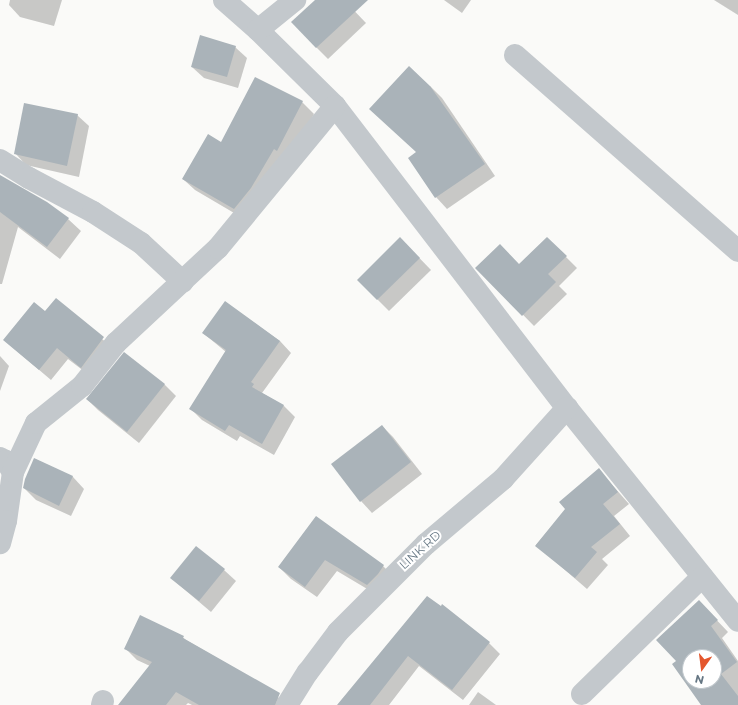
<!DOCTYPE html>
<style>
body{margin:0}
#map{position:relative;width:738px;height:705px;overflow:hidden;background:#fafaf8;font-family:Montserrat,sans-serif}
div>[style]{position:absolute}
.shadow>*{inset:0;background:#0003}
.building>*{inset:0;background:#aab3b9}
.street>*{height:22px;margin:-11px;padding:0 11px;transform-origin:11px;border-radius:11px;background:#c3c8cc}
span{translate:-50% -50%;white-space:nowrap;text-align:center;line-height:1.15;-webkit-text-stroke:4px #fff;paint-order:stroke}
.street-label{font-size:12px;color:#657683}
.north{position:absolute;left:682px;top:649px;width:40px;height:40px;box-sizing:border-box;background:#fff;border:1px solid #c1c8cd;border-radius:50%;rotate:194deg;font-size:11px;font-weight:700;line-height:16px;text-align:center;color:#657683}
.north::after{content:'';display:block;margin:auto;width:14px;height:18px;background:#e4572e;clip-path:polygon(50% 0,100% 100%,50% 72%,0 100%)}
</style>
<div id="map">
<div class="shadow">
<i style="clip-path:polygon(10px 0,62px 0,54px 26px,20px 17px,9px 5px)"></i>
<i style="clip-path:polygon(316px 0,344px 0,366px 23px,328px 59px,316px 47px)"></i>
<i style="clip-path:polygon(444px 0,471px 0,462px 13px)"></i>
<i style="clip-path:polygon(714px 0,738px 0,738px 15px)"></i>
<i style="clip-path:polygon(235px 47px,247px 58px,238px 88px,204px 78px,192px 67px)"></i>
<i style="clip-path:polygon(430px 86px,442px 98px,495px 176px,447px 209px,436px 197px,417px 153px)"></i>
<i style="clip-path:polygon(302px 102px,314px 114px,288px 162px,246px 220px,195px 190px,183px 179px,222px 143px)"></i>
<i style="clip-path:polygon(77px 115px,89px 126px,79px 177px,26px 165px,15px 153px)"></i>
<i style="clip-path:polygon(0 176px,68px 219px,81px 231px,60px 259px,18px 227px,2px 284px,0 284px)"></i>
<i style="clip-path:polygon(400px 238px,431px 270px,389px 311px,358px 280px)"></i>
<i style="clip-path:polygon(547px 238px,577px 268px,559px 286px,567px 294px,534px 326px,477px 268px,519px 265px)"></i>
<i style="clip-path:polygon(56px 300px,115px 350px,93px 378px,68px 359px,51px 380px,4px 340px,45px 313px)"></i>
<i style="clip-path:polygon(226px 303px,280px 341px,291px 353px,262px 393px,284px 406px,295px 417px,274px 455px,240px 436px,237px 441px,202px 420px,191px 409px,226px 352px,203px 333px)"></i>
<i style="clip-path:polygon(125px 354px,165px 385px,176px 396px,139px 443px,98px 410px,87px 399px)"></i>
<i style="clip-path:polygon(0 356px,9px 366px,0 391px)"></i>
<i style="clip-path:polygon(382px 426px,393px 437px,422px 474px,372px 513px,361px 501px)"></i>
<i style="clip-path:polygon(35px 459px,73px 477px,84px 489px,71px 516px,36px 500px,24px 488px)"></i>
<i style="clip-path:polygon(599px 470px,629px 504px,614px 516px,630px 536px,602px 559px,608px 565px,587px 589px,536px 545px)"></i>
<i style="clip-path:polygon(316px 517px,383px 566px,394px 577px,379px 596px,337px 571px,317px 597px,291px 579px,279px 567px)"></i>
<i style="clip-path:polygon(224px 570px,236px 581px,211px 612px,171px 578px)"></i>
<i style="clip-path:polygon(427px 598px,489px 643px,500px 654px,463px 700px,419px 666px,389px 705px,338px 705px)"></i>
<i style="clip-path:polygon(evenodd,710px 613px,728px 632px,722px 638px,738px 661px,738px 705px,718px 705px,694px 693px,677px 662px,710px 613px,690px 657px,714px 657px,714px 681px,690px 681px,690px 657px)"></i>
<i style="clip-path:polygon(180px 635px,186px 640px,269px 688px,281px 700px,277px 705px,192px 705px,188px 703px,186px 705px,119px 705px,150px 666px,137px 660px,126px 649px)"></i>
<i style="clip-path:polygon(478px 692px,496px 705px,469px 705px)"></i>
</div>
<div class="building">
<i style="clip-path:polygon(315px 0,368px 0,316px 48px,291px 22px)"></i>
<i style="clip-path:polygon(200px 35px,236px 46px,227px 77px,191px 67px)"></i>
<i style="clip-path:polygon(409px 66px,430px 86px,485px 164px,435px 198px,408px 158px,416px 152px,369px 109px)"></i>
<i style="clip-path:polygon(255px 77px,303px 101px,277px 151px,274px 149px,251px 188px,234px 209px,182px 179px,208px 134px,221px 142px)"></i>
<i style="clip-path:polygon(24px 103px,78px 114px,67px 166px,14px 154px)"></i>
<i style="clip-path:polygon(0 175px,47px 202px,69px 218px,47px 247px,0 212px)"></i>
<i style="clip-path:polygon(400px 237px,420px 258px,377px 300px,357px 280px)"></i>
<i style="clip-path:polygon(547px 237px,567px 256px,548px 274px,556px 282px,522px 316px,475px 268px,500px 244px,519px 264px)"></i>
<i style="clip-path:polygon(56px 298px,104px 337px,81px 368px,57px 348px,39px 370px,3px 340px,34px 302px,45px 311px)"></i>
<i style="clip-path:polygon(225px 301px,280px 341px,251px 382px,254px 384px,252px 387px,284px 405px,262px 444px,229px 425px,225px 431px,189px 409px,226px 350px,202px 333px)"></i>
<i style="clip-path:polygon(124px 352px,165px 384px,127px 432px,86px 399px)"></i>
<i style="clip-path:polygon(382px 425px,411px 462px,360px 502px,331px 464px)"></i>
<i style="clip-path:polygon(34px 458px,73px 476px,59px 506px,23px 488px,25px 479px)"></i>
<i style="clip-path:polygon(599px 468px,618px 492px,603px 504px,620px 524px,591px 547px,597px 552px,575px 578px,535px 546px,565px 509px,559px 502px)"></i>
<i style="clip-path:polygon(316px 516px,384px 565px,378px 574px,367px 585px,325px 560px,305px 587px,278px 567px)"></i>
<i style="clip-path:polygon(196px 546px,225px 569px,199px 601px,170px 578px)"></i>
<i style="clip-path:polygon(427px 596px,441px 606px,442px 604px,490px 642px,452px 690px,408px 656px,370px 705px,337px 705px)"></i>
<i style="clip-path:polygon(evenodd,699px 600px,718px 620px,711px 626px,737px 662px,721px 674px,738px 696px,738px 705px,701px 705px,672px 664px,676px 661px,656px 640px,699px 600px,690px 657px,714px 657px,714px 681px,690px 681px,690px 657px)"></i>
<i style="clip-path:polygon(140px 615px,184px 636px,183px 638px,280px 693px,275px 705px,199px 705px,176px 692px,166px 705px,118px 705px,152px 662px,124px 649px)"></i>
</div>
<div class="street">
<i style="left:224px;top:0;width:45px;rotate:41.4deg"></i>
<i style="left:258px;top:30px;width:108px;rotate:44.6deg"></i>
<i style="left:335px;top:106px;width:381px;rotate:52.5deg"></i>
<i style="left:567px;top:408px;width:273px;rotate:51.2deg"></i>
<i style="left:258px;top:30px;width:48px;rotate:-39deg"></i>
<i style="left:515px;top:55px;width:297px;rotate:41.3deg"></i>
<i style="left:0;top:160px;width:34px;rotate:32deg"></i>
<i style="left:29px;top:178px;width:72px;rotate:28deg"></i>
<i style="left:93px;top:212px;width:57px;rotate:32.9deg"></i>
<i style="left:141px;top:243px;width:57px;rotate:42.9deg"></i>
<i style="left:0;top:458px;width:7px;rotate:27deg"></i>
<i style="left:6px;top:461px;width:13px;rotate:58deg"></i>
<i style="left:13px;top:472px;width:49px;rotate:98.1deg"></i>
<i style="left:6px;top:521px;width:23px;rotate:105deg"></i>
<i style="left:13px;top:472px;width:54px;rotate:-64.9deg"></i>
<i style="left:36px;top:423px;width:59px;rotate:-38.8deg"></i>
<i style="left:82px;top:386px;width:55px;rotate:-51.7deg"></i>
<i style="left:116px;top:343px;width:139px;rotate:-43deg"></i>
<i style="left:218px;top:248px;width:184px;rotate:-50.5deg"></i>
<i style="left:582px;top:694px;width:168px;rotate:-44.3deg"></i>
<i style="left:102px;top:705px;width:4px;rotate:-76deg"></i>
<i style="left:287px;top:705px;width:39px;rotate:-58deg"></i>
<i style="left:308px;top:672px;width:50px;rotate:-53.1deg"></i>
<i style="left:338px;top:632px;width:124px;rotate:-45deg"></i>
<i style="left:426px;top:544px;width:101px;rotate:-40.2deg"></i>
<i style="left:503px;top:479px;width:96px;rotate:-48deg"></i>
</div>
<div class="street-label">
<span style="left:420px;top:550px;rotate:-42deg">LINK RD</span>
</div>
<div class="north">N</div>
</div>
